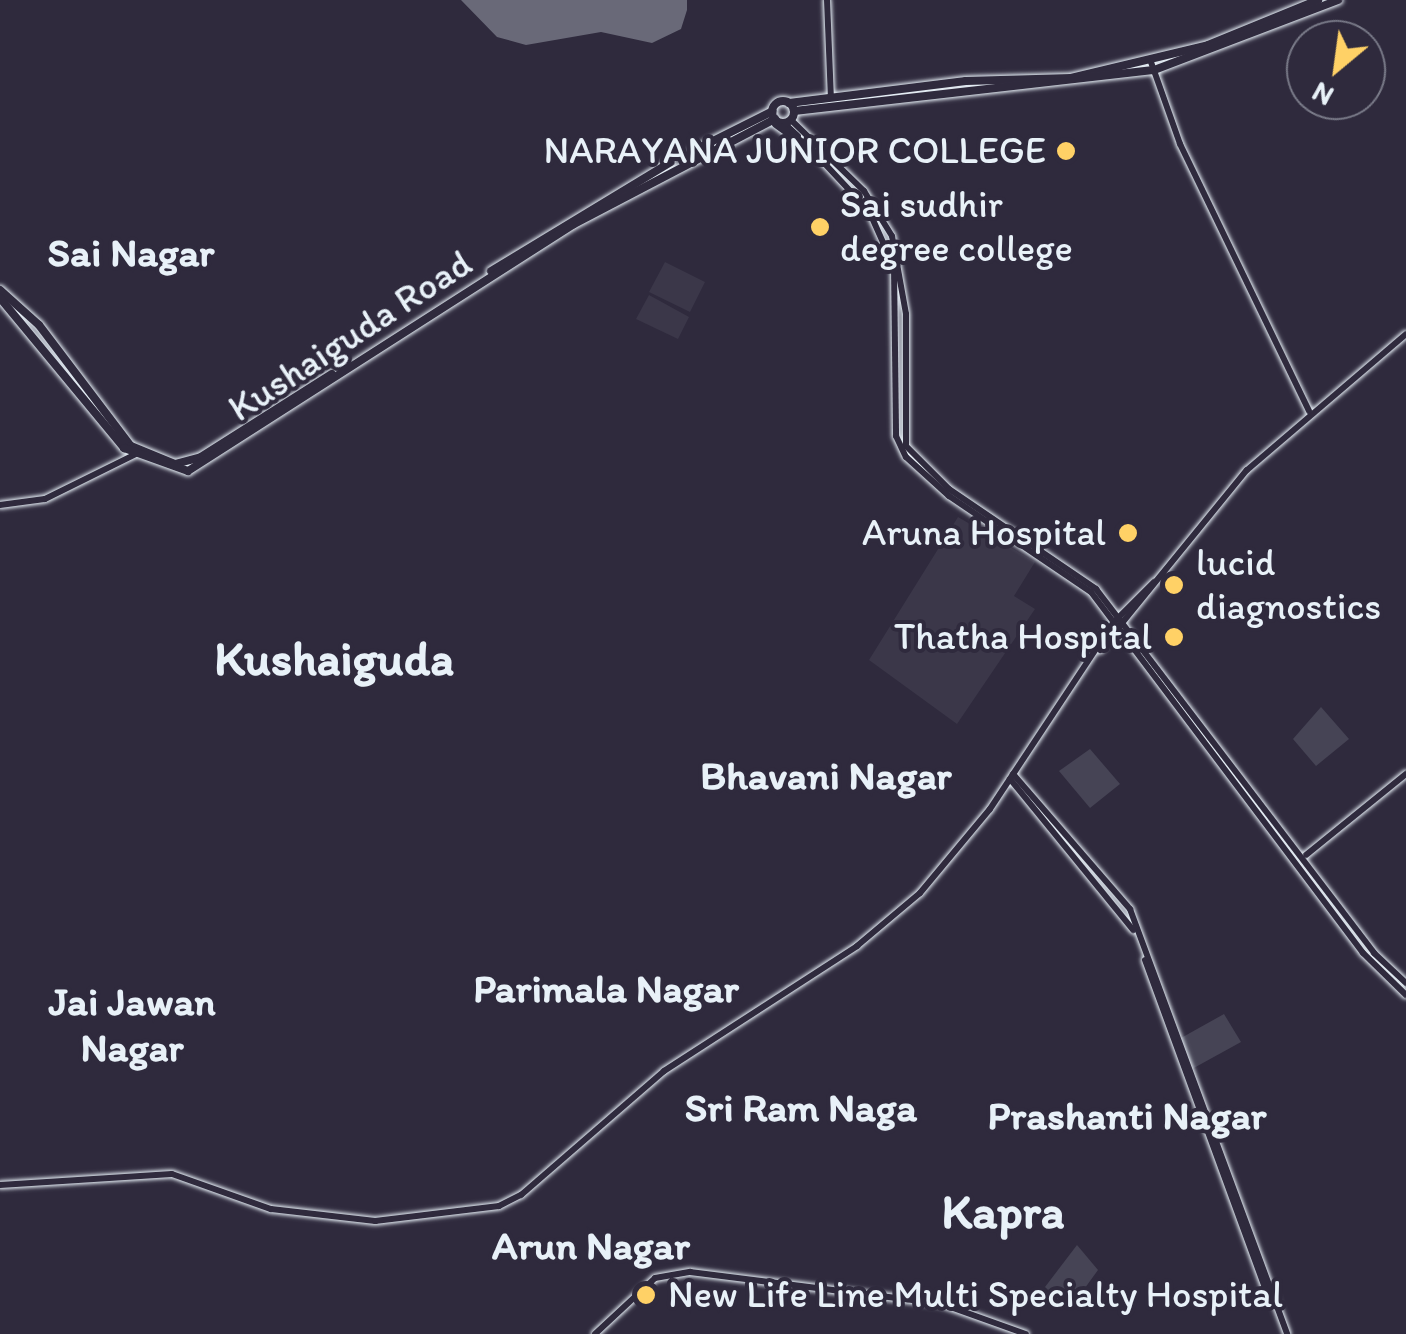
<!DOCTYPE html>
<style>
body{margin:0}
#map{position:relative;width:1406px;height:1334px;overflow:hidden;background:#2f2a3d;font-family:Itim,sans-serif}
div>[style]{position:absolute}
.built>*{inset:0;background:#3b3749}
.green>*{inset:0;background:#464455}
.water>*{inset:0;background:#696978}
.roads{filter:drop-shadow(0 0 2px #e8f1f8) drop-shadow(0 0 2px #e8f1f8)}
.secondary>*{height:6px;margin:-3px;padding:0 3px;transform-origin:3px;border-radius:3px;background:#2f2a3d}
.primary>*{height:8px;margin:-4px;padding:0 4px;transform-origin:4px;border-radius:4px;background:#2f2a3d}
.primary>.ring{margin:-4px;padding:0;box-sizing:content-box;background:none;border:8px solid #2f2a3d;border-radius:50%}
.dots>*{width:28px;height:28px;translate:-50% -50%;box-sizing:border-box;border:5px solid #2f2a3d;border-radius:50%}
span{translate:-50% -50%;white-space:nowrap;text-align:center;line-height:1.15;-webkit-text-stroke:8px #2f2a3d;paint-order:stroke}
.poi-label{font-size:38px;color:#e8f1f8}
.right{translate:-100% -50%;text-align:right}
.left{translate:0 -50%;text-align:left}
.street-label{font-size:38px;color:#e8f1f8}
.neighbourhood-label{font-size:40px;color:#e8f1f8;font-weight:700}
.district-label{font-size:48px;color:#e8f1f8;font-weight:700}
.north{position:absolute;left:1286px;top:20px;width:100px;height:100px;box-sizing:border-box;background:#2f2a3d;border:2px solid #797a88;border-radius:50%;rotate:209deg;font-size:28px;font-weight:700;line-height:40px;text-align:center;color:#e8f1f8}
.north::after{content:'';display:block;margin:auto;width:35px;height:45px;background:#ffd166;clip-path:polygon(50% 0,100% 100%,50% 72%,0 100%)}
</style>
<div id="map">
<div class="built">
<i style="clip-path:polygon(665px 262px,705px 282px,690px 312px,649px 292px)"></i>
<i style="clip-path:polygon(649px 295px,689px 317px,678px 339px,636px 319px)"></i>
<i style="clip-path:polygon(958px 517px,1035px 562px,1014px 596px,1035px 609px,957px 724px,869px 660px)"></i>
</div>
<div class="green">
<i style="clip-path:polygon(1321px 707px,1349px 739px,1316px 766px,1293px 739px)"></i>
<i style="clip-path:polygon(1090px 749px,1120px 784px,1090px 808px,1059px 771px)"></i>
<i style="clip-path:polygon(1224px 1014px,1241px 1042px,1192px 1069px,1181px 1038px)"></i>
<i style="clip-path:polygon(1077px 1245px,1098px 1270px,1069px 1310px,1045px 1287px)"></i>
</div>
<div class="water">
<i style="clip-path:polygon(461px 0,687px 0,687px 10px,681px 29px,652px 43px,601px 32px,526px 45px,497px 37px)"></i>
</div>
<div class="roads">
<div class="secondary">
<i style="left:827px;top:0;width:98px;rotate:87.7deg"></i>
<i style="left:1151px;top:62px;width:87px;rotate:70.5deg"></i>
<i style="left:1180px;top:144px;width:297px;rotate:64.2deg"></i>
<i style="left:791px;top:120px;width:102px;rotate:44.2deg"></i>
<i style="left:864px;top:191px;width:53px;rotate:58.1deg"></i>
<i style="left:892px;top:236px;width:79px;rotate:79.8deg"></i>
<i style="left:906px;top:314px;width:132px;rotate:90deg"></i>
<i style="left:906px;top:446px;width:61px;rotate:45deg"></i>
<i style="left:949px;top:489px;width:178px;rotate:34.2deg"></i>
<i style="left:1096px;top:589px;width:458px;rotate:52.6deg"></i>
<i style="left:1374px;top:953px;width:44px;rotate:43.2deg"></i>
<i style="left:784px;top:123px;width:19px;rotate:43deg"></i>
<i style="left:810px;top:148px;width:86px;rotate:46.9deg"></i>
<i style="left:869px;top:211px;width:61px;rotate:65.9deg"></i>
<i style="left:894px;top:267px;width:169px;rotate:89.3deg"></i>
<i style="left:896px;top:436px;width:23px;rotate:65deg"></i>
<i style="left:906px;top:457px;width:58px;rotate:42.2deg"></i>
<i style="left:949px;top:496px;width:171px;rotate:34.1deg"></i>
<i style="left:1091px;top:592px;width:452px;rotate:53deg"></i>
<i style="left:1363px;top:953px;width:60px;rotate:44.3deg"></i>
<i style="left:0;top:505px;width:45px;rotate:-7.6deg"></i>
<i style="left:45px;top:499px;width:104px;rotate:-26.3deg"></i>
<i style="left:1100px;top:650px;width:232px;rotate:-50.8deg"></i>
<i style="left:1247px;top:470px;width:209px;rotate:-40.5deg"></i>
<i style="left:1013px;top:774px;width:179px;rotate:49.1deg"></i>
<i style="left:1130px;top:909px;width:453px;rotate:69.7deg"></i>
<i style="left:1010px;top:779px;width:195px;rotate:50.8deg"></i>
<i style="left:1306px;top:855px;width:129px;rotate:-39deg"></i>
<i style="left:1145px;top:960px;width:352px;rotate:69.9deg"></i>
<i style="left:0;top:1185px;width:172px;rotate:-3.7deg"></i>
<i style="left:172px;top:1174px;width:105px;rotate:19.5deg"></i>
<i style="left:271px;top:1209px;width:105px;rotate:6.6deg"></i>
<i style="left:375px;top:1221px;width:125px;rotate:-6.9deg"></i>
<i style="left:499px;top:1206px;width:25px;rotate:-27deg"></i>
<i style="left:521px;top:1195px;width:189px;rotate:-40.9deg"></i>
<i style="left:664px;top:1071px;width:230px;rotate:-32.9deg"></i>
<i style="left:857px;top:946px;width:82px;rotate:-40.1deg"></i>
<i style="left:920px;top:893px;width:109px;rotate:-50.2deg"></i>
<i style="left:990px;top:809px;width:223px;rotate:-56.5deg"></i>
<i style="left:1113px;top:623px;width:58px;rotate:-45deg"></i>
<i style="left:595px;top:1334px;width:82px;rotate:-43deg"></i>
<i style="left:655px;top:1278px;width:36px;rotate:-10deg"></i>
<i style="left:690px;top:1272px;width:254px;rotate:7.2deg"></i>
<i style="left:942px;top:1304px;width:89px;rotate:19.7deg"></i>
</div>
<div class="primary">
<i class="ring" style="left:772px;top:101px;width:14px;height:14px"></i>
<i style="left:789px;top:103px;width:178px;rotate:-7.1deg"></i>
<i style="left:966px;top:81px;width:105px;rotate:-1.6deg"></i>
<i style="left:1071px;top:78px;width:141px;rotate:-13.5deg"></i>
<i style="left:1208px;top:45px;width:119px;rotate:-22.2deg"></i>
<i style="left:794px;top:111px;width:362px;rotate:-6.5deg"></i>
<i style="left:1154px;top:70px;width:197px;rotate:-20.8deg"></i>
<i style="left:776px;top:124px;width:44px;rotate:35.8deg"></i>
<i style="left:693px;top:151px;width:89px;rotate:-26.6deg"></i>
<i style="left:491px;top:271px;width:210px;rotate:-31.2deg"></i>
<i style="left:0;top:290px;width:52px;rotate:41.9deg"></i>
<i style="left:39px;top:325px;width:152px;rotate:52.8deg"></i>
<i style="left:131px;top:446px;width:48px;rotate:22.2deg"></i>
<i style="left:175px;top:464px;width:27px;rotate:-15deg"></i>
<i style="left:201px;top:457px;width:155px;rotate:-32.4deg"></i>
<i style="left:0;top:298px;width:195px;rotate:50.4deg"></i>
<i style="left:124px;top:448px;width:68px;rotate:19.8deg"></i>
<i style="left:188px;top:471px;width:458px;rotate:-32.6deg"></i>
<i style="left:574px;top:224px;width:227px;rotate:-27.6deg"></i>
</div>
</div>
<div class="dots">
<i style="left:1066px;top:151px;background:#ffd166"></i>
<i style="left:820px;top:227px;background:#ffd166"></i>
<i style="left:1128px;top:533px;background:#ffd166"></i>
<i style="left:1174px;top:585px;background:#ffd166"></i>
<i style="left:1174px;top:637px;background:#ffd166"></i>
<i style="left:646px;top:1295px;background:#ffd166"></i>
</div>
<div class="poi-label">
<span class="right" style="left:1046px;top:151px">NARAYANA JUNIOR COLLEGE</span>
<span class="left" style="left:840px;top:227px">Sai sudhir<br>degree college</span>
<span class="right" style="left:1106px;top:533px">Aruna Hospital</span>
<span class="left" style="left:1196px;top:585px">lucid<br>diagnostics</span>
<span class="right" style="left:1152px;top:637px">Thatha Hospital</span>
<span class="left" style="left:668px;top:1295px">New Life Line Multi Specialty Hospital</span>
</div>
<div class="street-label">
<span style="left:350px;top:336px;rotate:-33deg">Kushaiguda Road</span>
</div>
<div class="neighbourhood-label">
<span style="left:131px;top:252px">Sai Nagar</span>
<span style="left:826px;top:775px">Bhavani Nagar</span>
<span style="left:606px;top:988px">Parimala Nagar</span>
<span style="left:132px;top:1024px">Jai Jawan<br>Nagar</span>
<span style="left:801px;top:1107px">Sri Ram Naga</span>
<span style="left:1127px;top:1115px">Prashanti Nagar</span>
<span style="left:591px;top:1245px">Arun Nagar</span>
</div>
<div class="district-label">
<span style="left:334px;top:659px">Kushaiguda</span>
<span style="left:1003px;top:1212px">Kapra</span>
</div>
<div class="north">N</div>
</div>
